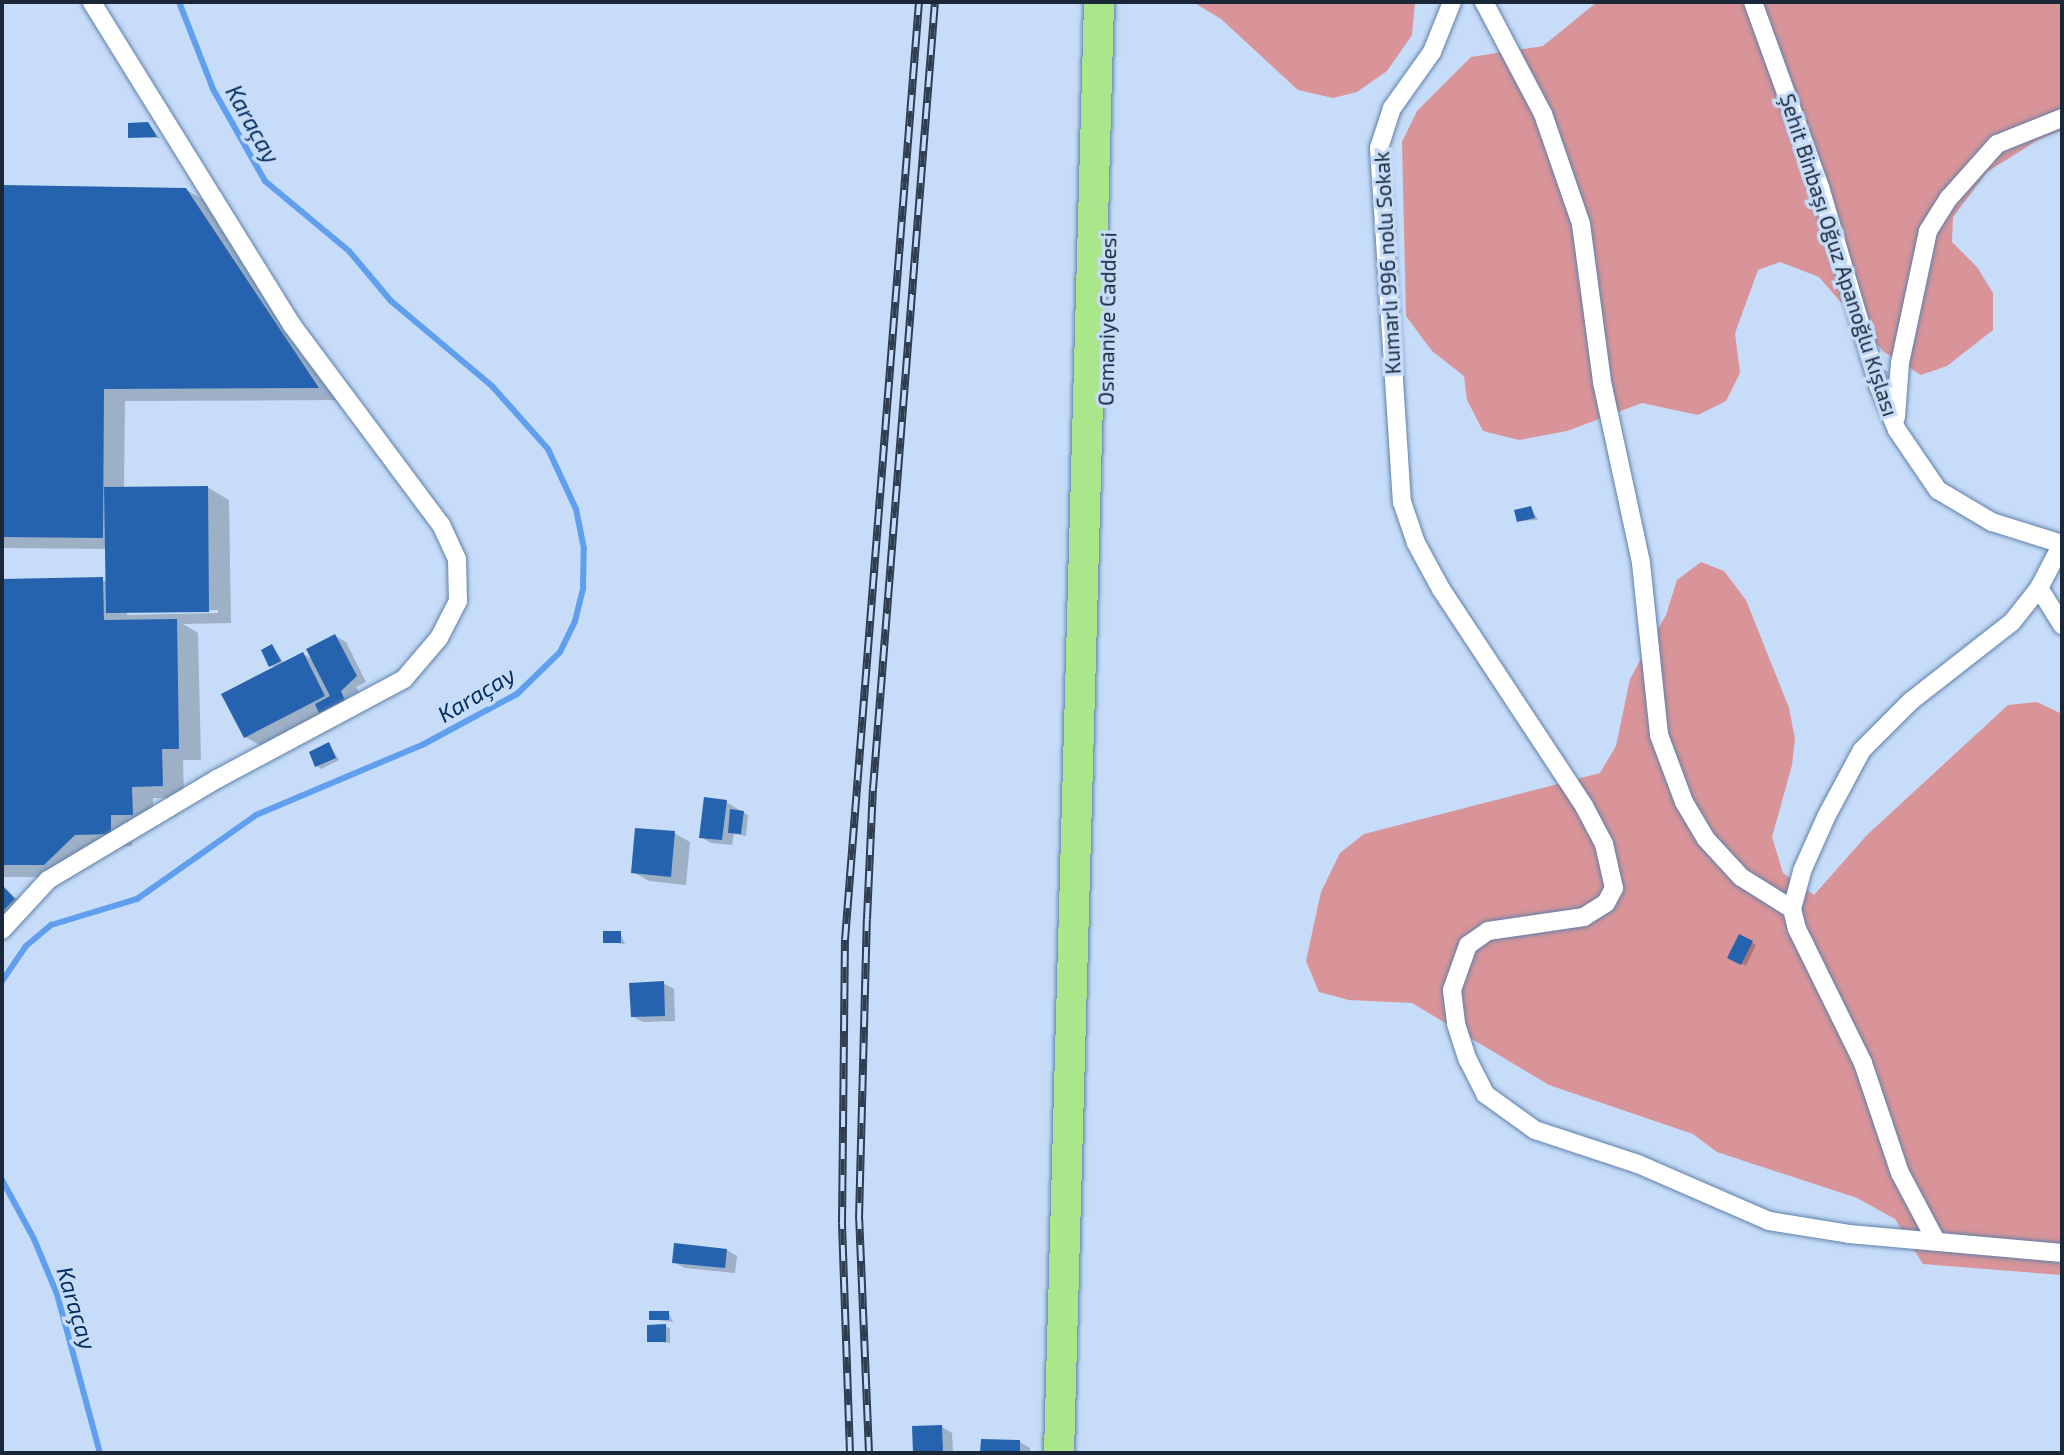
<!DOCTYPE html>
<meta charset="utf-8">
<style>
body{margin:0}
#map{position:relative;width:2064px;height:1455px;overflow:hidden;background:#c6dcf8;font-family:"Exo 2",sans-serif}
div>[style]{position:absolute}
.green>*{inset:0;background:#d89498}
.shadow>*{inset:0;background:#0003}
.stream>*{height:6px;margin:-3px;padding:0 3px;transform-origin:3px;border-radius:3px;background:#609eee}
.building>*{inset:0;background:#2663ae}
.roads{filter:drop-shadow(0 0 2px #5f80ab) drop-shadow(0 0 2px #5f80ab)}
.minor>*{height:18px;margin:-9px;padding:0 9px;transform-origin:9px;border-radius:9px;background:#fff}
.trunk>*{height:30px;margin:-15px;padding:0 15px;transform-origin:15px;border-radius:15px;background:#aae68a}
.rail>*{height:8px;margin-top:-4px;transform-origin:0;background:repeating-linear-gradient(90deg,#c6dcf8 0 16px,#2e3d51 0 32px);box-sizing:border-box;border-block:2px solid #2e3d51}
span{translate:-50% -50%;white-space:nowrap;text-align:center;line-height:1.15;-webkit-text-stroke:7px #c6dcf8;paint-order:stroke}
.street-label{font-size:21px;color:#192739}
.water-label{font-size:23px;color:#032e60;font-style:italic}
.frame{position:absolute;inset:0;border:4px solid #192739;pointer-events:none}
</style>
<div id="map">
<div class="green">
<i style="clip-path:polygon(1193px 2px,1415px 2px,1412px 35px,1387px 71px,1357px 92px,1333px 98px,1298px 90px,1221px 19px)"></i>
<i style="clip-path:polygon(1597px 2px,2062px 2px,2062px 130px,2038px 140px,1987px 172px,1953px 217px,1952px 242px,1977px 267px,1993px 293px,1993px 330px,1947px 366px,1921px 375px,1884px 352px,1819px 277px,1780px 262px,1758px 270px,1735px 333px,1740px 373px,1726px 401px,1698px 415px,1642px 403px,1567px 431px,1519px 440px,1483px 431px,1467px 400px,1464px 376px,1432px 351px,1406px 316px,1402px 142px,1417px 111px,1471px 57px,1543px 46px)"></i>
<i style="clip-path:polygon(1701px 562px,1724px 571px,1746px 600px,1789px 708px,1795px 739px,1792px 765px,1772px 837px,1783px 873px,1814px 895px,1867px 835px,2008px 705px,2037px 702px,2062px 714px,2062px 1275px,1923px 1264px,1895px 1219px,1857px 1198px,1717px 1152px,1693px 1134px,1549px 1085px,1412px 1003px,1349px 1000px,1319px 992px,1306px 961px,1321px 892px,1340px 853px,1364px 834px,1600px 773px,1616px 746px,1630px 679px,1666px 615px,1677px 580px)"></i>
</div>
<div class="shadow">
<i style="clip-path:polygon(148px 123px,160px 138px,130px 137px)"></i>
<i style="clip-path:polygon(evenodd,2px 187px,185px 189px,207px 202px,339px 400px,125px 401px,124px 489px,207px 487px,229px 500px,231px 623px,183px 624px,198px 633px,201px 760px,183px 760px,184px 798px,153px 798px,154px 827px,132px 827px,132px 846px,97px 846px,66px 877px,2px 877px,2px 581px,107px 581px,107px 549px,2px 548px,2px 187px,218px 610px,218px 613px,127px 615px,127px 611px,218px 610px)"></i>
<i style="clip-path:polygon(1531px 508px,1538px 520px,1518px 521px)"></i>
<i style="clip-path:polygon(335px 636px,346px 642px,366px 682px,356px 687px,359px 692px,347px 698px,349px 702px,262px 746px,245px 737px,275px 668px,271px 665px,272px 646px,284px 663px,303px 654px,314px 660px)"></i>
<i style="clip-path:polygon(329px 744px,339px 760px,321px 769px,317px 766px)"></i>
<i style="clip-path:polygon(726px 802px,748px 815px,746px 836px,734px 834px,732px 845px,711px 843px,701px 837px)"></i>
<i style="clip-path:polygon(674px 833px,690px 842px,686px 885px,649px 881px,633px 872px)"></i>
<i style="clip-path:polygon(2px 885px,24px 906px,2px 927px)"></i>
<i style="clip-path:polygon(620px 933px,625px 944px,605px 942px)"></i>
<i style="clip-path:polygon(1740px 936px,1756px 945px,1746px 966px,1730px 957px)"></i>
<i style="clip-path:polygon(663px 983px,674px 989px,675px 1021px,643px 1022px,632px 1016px)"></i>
<i style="clip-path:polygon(727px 1250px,737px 1256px,735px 1273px,685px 1268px,674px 1262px)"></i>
<i style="clip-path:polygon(669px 1313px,673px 1322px,651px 1319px)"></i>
<i style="clip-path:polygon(665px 1326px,670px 1329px,670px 1343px,649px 1341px)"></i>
<i style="clip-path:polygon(942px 1427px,952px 1433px,953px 1453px,914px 1453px,914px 1428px)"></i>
<i style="clip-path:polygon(982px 1441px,1020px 1442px,1030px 1448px,1030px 1453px,982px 1453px)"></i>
</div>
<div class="stream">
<i style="left:2px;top:981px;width:42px;rotate:-55.6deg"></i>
<i style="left:26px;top:946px;width:33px;rotate:-40deg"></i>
<i style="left:51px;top:925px;width:90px;rotate:-16.8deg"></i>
<i style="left:137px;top:899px;width:146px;rotate:-35.2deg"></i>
<i style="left:256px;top:815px;width:182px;rotate:-22.9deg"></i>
<i style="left:424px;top:744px;width:106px;rotate:-28.3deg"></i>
<i style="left:517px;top:694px;width:60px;rotate:-44.3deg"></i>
<i style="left:560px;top:652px;width:34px;rotate:-64deg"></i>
<i style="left:575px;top:621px;width:34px;rotate:-76deg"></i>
<i style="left:583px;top:588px;width:39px;rotate:-89deg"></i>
<i style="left:584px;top:549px;width:41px;rotate:-101.3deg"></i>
<i style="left:576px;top:509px;width:66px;rotate:-115deg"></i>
<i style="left:548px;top:449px;width:84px;rotate:-131.6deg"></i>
<i style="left:492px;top:386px;width:132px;rotate:-139.9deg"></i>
<i style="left:391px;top:301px;width:65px;rotate:-130deg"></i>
<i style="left:349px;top:251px;width:109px;rotate:-140.2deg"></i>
<i style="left:265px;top:181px;width:106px;rotate:-119.5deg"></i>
<i style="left:213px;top:89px;width:93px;rotate:-111.3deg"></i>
<i style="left:2px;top:1180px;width:67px;rotate:61.5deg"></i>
<i style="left:34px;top:1239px;width:60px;rotate:67.3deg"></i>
<i style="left:57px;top:1294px;width:165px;rotate:74.9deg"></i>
</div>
<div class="building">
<i style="clip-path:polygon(148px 122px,157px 137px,128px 138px,128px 123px)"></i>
<i style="clip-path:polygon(2px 185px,186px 188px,319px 388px,104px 389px,103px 538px,2px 537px)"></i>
<i style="clip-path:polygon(208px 486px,209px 612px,106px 613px,104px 487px)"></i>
<i style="clip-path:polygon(1531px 506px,1535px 518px,1517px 522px,1514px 510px)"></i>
<i style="clip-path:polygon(103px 577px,104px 620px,177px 619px,179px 749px,162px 749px,163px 786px,132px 787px,133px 815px,111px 815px,111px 834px,75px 835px,44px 865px,2px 865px,2px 579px)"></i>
<i style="clip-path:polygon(335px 634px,357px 676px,341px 691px,345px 700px,319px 713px,315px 704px,330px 696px,306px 649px)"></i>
<i style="clip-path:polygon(272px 644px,281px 661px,269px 667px,261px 650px)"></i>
<i style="clip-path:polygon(303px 652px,325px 696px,244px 738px,221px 694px)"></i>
<i style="clip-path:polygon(329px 742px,336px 758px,315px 767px,309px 752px)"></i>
<i style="clip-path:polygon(704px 797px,727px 800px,722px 840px,699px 838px)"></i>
<i style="clip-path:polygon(730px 809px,744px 811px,741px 834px,728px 833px)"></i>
<i style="clip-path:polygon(635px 828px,675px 831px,671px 877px,631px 873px)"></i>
<i style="clip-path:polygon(2px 885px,15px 899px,2px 912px)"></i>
<i style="clip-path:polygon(603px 931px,621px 931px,621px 943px,603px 943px)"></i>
<i style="clip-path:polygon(1739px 934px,1753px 941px,1741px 965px,1727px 958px)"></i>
<i style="clip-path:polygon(664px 981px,665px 1016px,631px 1017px,629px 983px)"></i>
<i style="clip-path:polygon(674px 1243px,727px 1249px,725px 1268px,672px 1263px)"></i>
<i style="clip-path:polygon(649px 1311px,669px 1311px,669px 1320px,649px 1320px)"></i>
<i style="clip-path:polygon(666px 1324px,666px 1342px,647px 1342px,647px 1325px)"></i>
<i style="clip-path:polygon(942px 1425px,943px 1453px,913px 1453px,912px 1426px)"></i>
<i style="clip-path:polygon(981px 1439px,1020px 1440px,1020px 1453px,980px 1453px)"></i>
</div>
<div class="roads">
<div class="minor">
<i style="left:1452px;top:2px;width:54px;rotate:111.8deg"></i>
<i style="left:1432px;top:52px;width:69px;rotate:125.5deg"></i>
<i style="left:1392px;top:108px;width:42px;rotate:108deg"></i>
<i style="left:1379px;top:148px;width:355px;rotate:86.3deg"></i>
<i style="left:1402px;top:502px;width:43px;rotate:71.1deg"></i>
<i style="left:1416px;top:543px;width:52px;rotate:61.5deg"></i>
<i style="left:1441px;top:589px;width:260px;rotate:56.6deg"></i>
<i style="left:1584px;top:806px;width:43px;rotate:62.2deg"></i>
<i style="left:1604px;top:844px;width:45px;rotate:77.2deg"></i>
<i style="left:1614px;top:888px;width:17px;rotate:118deg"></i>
<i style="left:1606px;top:903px;width:26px;rotate:148deg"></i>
<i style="left:1584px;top:917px;width:97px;rotate:171.7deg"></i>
<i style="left:1488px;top:931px;width:24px;rotate:145deg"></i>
<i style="left:1468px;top:945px;width:48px;rotate:109.6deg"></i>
<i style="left:1452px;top:990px;width:34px;rotate:83deg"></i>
<i style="left:1456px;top:1024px;width:38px;rotate:72deg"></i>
<i style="left:1468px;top:1060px;width:38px;rotate:63deg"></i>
<i style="left:1485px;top:1094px;width:62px;rotate:35.8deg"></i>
<i style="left:1535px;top:1130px;width:108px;rotate:18.3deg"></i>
<i style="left:1638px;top:1164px;width:143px;rotate:23.5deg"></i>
<i style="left:1769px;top:1221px;width:81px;rotate:9.2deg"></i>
<i style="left:1849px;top:1234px;width:214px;rotate:5.1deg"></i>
<i style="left:1484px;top:2px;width:127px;rotate:62.2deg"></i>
<i style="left:1543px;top:114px;width:116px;rotate:70.9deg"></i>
<i style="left:1581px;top:224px;width:159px;rotate:82.4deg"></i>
<i style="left:1602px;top:382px;width:185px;rotate:77.8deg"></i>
<i style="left:1641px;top:563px;width:173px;rotate:84deg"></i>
<i style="left:1659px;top:735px;width:72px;rotate:69.5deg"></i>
<i style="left:1684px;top:802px;width:43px;rotate:59.3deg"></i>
<i style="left:1706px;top:839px;width:52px;rotate:47.4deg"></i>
<i style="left:1741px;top:877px;width:60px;rotate:32.1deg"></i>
<i style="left:1753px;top:2px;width:197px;rotate:70.1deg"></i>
<i style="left:1820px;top:187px;width:209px;rotate:73.6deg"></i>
<i style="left:1879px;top:387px;width:47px;rotate:67.3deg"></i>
<i style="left:1897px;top:430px;width:73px;rotate:55.7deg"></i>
<i style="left:1938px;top:490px;width:63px;rotate:30.7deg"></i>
<i style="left:1992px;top:522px;width:73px;rotate:17.4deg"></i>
<i style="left:1896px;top:417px;width:54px;rotate:-85.8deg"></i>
<i style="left:1900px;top:363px;width:135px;rotate:-78deg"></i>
<i style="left:1928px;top:231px;width:39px;rotate:-58deg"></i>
<i style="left:1949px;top:198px;width:72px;rotate:-48.4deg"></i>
<i style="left:1997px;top:144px;width:70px;rotate:-21.8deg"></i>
<i style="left:2039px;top:588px;width:44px;rotate:58.1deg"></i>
<i style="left:2px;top:930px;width:68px;rotate:-47.4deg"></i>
<i style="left:48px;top:880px;width:197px;rotate:-30.9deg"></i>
<i style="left:217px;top:779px;width:212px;rotate:-28.1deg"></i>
<i style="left:404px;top:679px;width:54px;rotate:-49.5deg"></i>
<i style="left:439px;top:638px;width:42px;rotate:-62.8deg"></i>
<i style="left:458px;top:601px;width:42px;rotate:-91.4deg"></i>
<i style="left:457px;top:559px;width:38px;rotate:-115deg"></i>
<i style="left:441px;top:525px;width:249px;rotate:-126.7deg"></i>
<i style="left:292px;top:325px;width:380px;rotate:-121.8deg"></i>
<i style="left:1935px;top:1239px;width:75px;rotate:-117.9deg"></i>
<i style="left:1900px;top:1173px;width:116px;rotate:-108.6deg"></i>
<i style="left:1863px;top:1063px;width:149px;rotate:-116.2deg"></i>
<i style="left:1797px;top:929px;width:21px;rotate:-104deg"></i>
<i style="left:1792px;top:909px;width:39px;rotate:-75deg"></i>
<i style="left:1802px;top:871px;width:59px;rotate:-66deg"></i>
<i style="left:1826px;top:817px;width:76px;rotate:-61.8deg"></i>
<i style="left:1862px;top:750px;width:69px;rotate:-45deg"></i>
<i style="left:1911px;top:701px;width:128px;rotate:-38deg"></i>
<i style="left:2012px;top:622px;width:43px;rotate:-51.5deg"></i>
<i style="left:2039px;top:588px;width:50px;rotate:-62.4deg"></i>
</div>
<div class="trunk">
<i style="left:1059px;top:1453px;width:1452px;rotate:-88.42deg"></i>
</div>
</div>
<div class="rail">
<i style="left:850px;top:1453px;width:230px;rotate:-92deg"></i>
<i style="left:842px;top:1223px;width:283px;rotate:-89.4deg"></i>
<i style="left:845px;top:940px;width:941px;rotate:-85.49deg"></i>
<i style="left:869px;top:1453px;width:234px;rotate:-92.4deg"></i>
<i style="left:859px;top:1219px;width:300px;rotate:-88.5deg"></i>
<i style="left:867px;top:919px;width:130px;rotate:-87.4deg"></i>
<i style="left:873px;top:789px;width:789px;rotate:-85.5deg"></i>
</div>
<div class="street-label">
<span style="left:1839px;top:255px;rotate:72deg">Şehit Binbaşı Oğuz Apanoğlu Kışlası</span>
<span style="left:1387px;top:263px;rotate:-93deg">Kumarlı 996 nolu Sokak</span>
<span style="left:1107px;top:319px;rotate:-89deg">Osmaniye Caddesi</span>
</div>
<div class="water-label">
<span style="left:253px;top:124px;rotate:61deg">Karaçay</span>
<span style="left:476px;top:694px;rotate:-31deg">Karaçay</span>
<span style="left:77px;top:1308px;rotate:73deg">Karaçay</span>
</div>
<div class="frame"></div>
</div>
